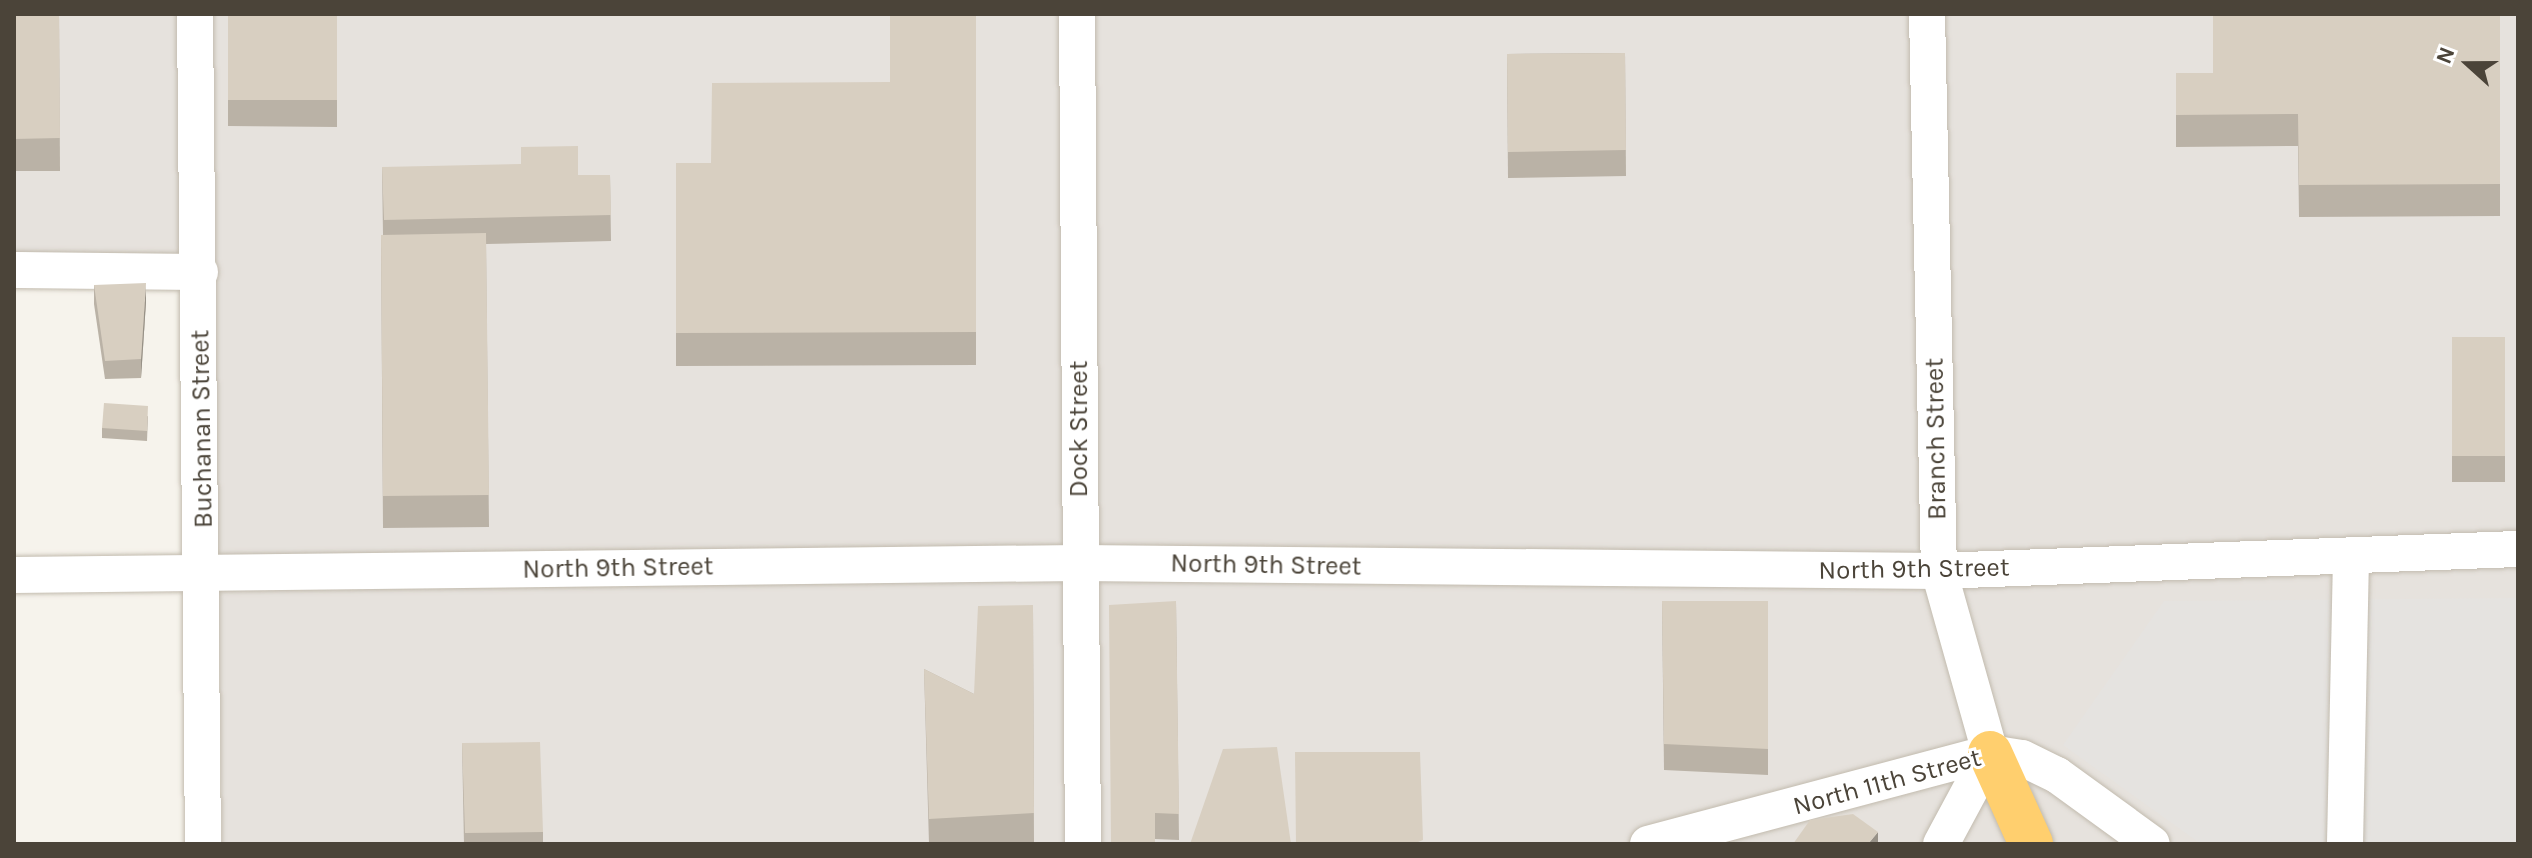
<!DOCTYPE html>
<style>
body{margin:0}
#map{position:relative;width:2532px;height:858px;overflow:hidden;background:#f6f3ec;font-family:Karla,sans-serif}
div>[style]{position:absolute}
.industrial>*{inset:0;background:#e6e2dd}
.parking>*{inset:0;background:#e5e3e0}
.roads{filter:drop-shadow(0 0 2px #c2bbae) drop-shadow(0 0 2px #c2bbae)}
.minor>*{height:36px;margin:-18px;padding:0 18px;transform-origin:18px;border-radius:18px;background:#fff}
.highway>*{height:44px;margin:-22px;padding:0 22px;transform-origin:22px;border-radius:22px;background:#ffcf6e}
.wall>*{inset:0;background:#bab2a6}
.shaded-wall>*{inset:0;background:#979187}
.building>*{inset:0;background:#d8cfc1}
span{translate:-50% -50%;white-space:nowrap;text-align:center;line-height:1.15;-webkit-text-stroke:6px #fff;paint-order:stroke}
.street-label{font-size:26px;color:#4b4439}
.frame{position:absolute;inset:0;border:16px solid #4b4439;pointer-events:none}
.north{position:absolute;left:2428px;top:24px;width:80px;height:80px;-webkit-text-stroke:6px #fff;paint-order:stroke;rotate:291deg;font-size:22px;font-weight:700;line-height:32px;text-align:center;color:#4b4439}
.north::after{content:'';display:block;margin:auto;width:28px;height:36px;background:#4b4439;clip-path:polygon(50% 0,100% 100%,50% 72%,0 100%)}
</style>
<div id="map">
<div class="industrial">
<i style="clip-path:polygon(14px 14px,2518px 14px,2518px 844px,222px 844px,214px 253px,14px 255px)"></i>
</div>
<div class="parking">
<i style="clip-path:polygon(2518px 598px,2518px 844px,2201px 844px,2063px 745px,2164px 601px)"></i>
</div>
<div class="roads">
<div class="minor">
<i style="left:195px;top:14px;width:830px;rotate:89.45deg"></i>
<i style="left:1077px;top:14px;width:830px;rotate:89.59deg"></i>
<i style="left:1927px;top:14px;width:557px;rotate:88.77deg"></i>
<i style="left:1939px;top:571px;width:189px;rotate:74.3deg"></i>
<i style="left:1990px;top:753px;width:103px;rotate:118.3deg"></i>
<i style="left:14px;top:270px;width:186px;rotate:0.6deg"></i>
<i style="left:14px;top:575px;width:1065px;rotate:-0.65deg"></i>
<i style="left:1079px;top:563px;width:860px;rotate:0.53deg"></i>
<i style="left:1939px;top:571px;width:579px;rotate:-2.18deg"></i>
<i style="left:1648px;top:844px;width:354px;rotate:-14.9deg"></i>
<i style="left:1990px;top:753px;width:32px;rotate:9deg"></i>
<i style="left:2022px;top:758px;width:39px;rotate:26deg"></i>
<i style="left:2057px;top:775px;width:117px;rotate:36deg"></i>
<i style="left:2345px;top:844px;width:289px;rotate:-88.8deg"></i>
</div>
<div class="highway">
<i style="left:1990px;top:753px;width:100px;rotate:65.7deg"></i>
</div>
</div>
<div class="wall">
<i style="clip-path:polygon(14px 14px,59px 14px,60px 171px,14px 171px)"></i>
<i style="clip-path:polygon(228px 14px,337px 14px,337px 127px,228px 126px)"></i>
<i style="clip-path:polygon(976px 14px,976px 365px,676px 366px,676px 163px,711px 163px,890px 82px)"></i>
<i style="clip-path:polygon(2500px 14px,2500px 216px,2299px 217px,2298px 146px,2176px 147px,2176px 73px,2213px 73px)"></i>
<i style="clip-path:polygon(1625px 53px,1626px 176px,1508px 178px,1507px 54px)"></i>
<i style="clip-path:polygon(382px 167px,578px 175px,610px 175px,611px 241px,486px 244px,489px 527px,383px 528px,381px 235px,383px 235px)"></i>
<i style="clip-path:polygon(94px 285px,146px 302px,141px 378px,105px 379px,94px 304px)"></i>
<i style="clip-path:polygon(2452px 337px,2505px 337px,2505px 482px,2452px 482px)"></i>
<i style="clip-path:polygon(148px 416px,147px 441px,102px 438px,102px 428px)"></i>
<i style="clip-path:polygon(1176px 601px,1179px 840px,1155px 839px,1111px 844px)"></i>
<i style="clip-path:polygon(1662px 601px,1768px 601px,1768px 775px,1664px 770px)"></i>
<i style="clip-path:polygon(1033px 605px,1034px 844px,929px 844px,924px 669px,974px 694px)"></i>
<i style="clip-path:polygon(462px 743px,543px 832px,543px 844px,464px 844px)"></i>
</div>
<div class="shaded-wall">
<i style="clip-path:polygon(146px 283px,146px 302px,141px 378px,141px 359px)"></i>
<i style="clip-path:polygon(1878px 832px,1878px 844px,1868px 844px)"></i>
</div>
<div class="building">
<i style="clip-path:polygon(14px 14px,59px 14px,60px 138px,14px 139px)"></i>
<i style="clip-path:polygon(228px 14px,337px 14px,337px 100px,228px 100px)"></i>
<i style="clip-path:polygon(890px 14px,976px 14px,976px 332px,676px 333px,676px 163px,711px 163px,712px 83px,890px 82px)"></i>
<i style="clip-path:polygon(2213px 14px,2500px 14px,2500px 184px,2299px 185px,2298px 114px,2176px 115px,2176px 73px,2213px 73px)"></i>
<i style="clip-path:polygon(1625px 53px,1626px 150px,1508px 152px,1507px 54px)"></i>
<i style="clip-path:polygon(578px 146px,578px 175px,610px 175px,611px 215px,384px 220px,382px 167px,521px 164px,521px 147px)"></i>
<i style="clip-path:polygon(486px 233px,489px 495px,383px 496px,381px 235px)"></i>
<i style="clip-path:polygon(146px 283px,141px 359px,105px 361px,94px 285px)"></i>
<i style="clip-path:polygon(2452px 337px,2505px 337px,2505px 456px,2452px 456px)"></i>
<i style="clip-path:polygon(104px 403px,148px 406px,147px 431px,102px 428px)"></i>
<i style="clip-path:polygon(1176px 601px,1179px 814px,1155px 813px,1155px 844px,1111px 844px,1109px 605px)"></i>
<i style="clip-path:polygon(1662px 601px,1768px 601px,1768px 749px,1664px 744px)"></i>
<i style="clip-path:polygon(1033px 605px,1034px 813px,929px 819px,924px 669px,974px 694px,978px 606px)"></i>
<i style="clip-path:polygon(540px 742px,543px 832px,465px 833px,462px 743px)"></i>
<i style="clip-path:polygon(1277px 747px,1291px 844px,1190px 844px,1223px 749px)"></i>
<i style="clip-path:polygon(1295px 752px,1420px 752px,1423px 840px,1413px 844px,1296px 844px)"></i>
<i style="clip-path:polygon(1853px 814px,1878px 832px,1868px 844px,1793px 844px,1810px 820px)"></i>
</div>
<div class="street-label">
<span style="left:202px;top:429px;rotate:-91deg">Buchanan Street</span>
<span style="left:1079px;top:429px;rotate:-90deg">Dock Street</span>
<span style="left:1936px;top:439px;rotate:-91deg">Branch Street</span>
<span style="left:1266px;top:565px;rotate:1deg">North 9th Street</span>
<span style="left:618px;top:568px;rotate:-1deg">North 9th Street</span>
<span style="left:1914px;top:569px;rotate:-1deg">North 9th Street</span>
<span style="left:1887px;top:782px;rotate:-15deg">North 11th Street</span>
</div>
<div class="frame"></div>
<div class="north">N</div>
</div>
